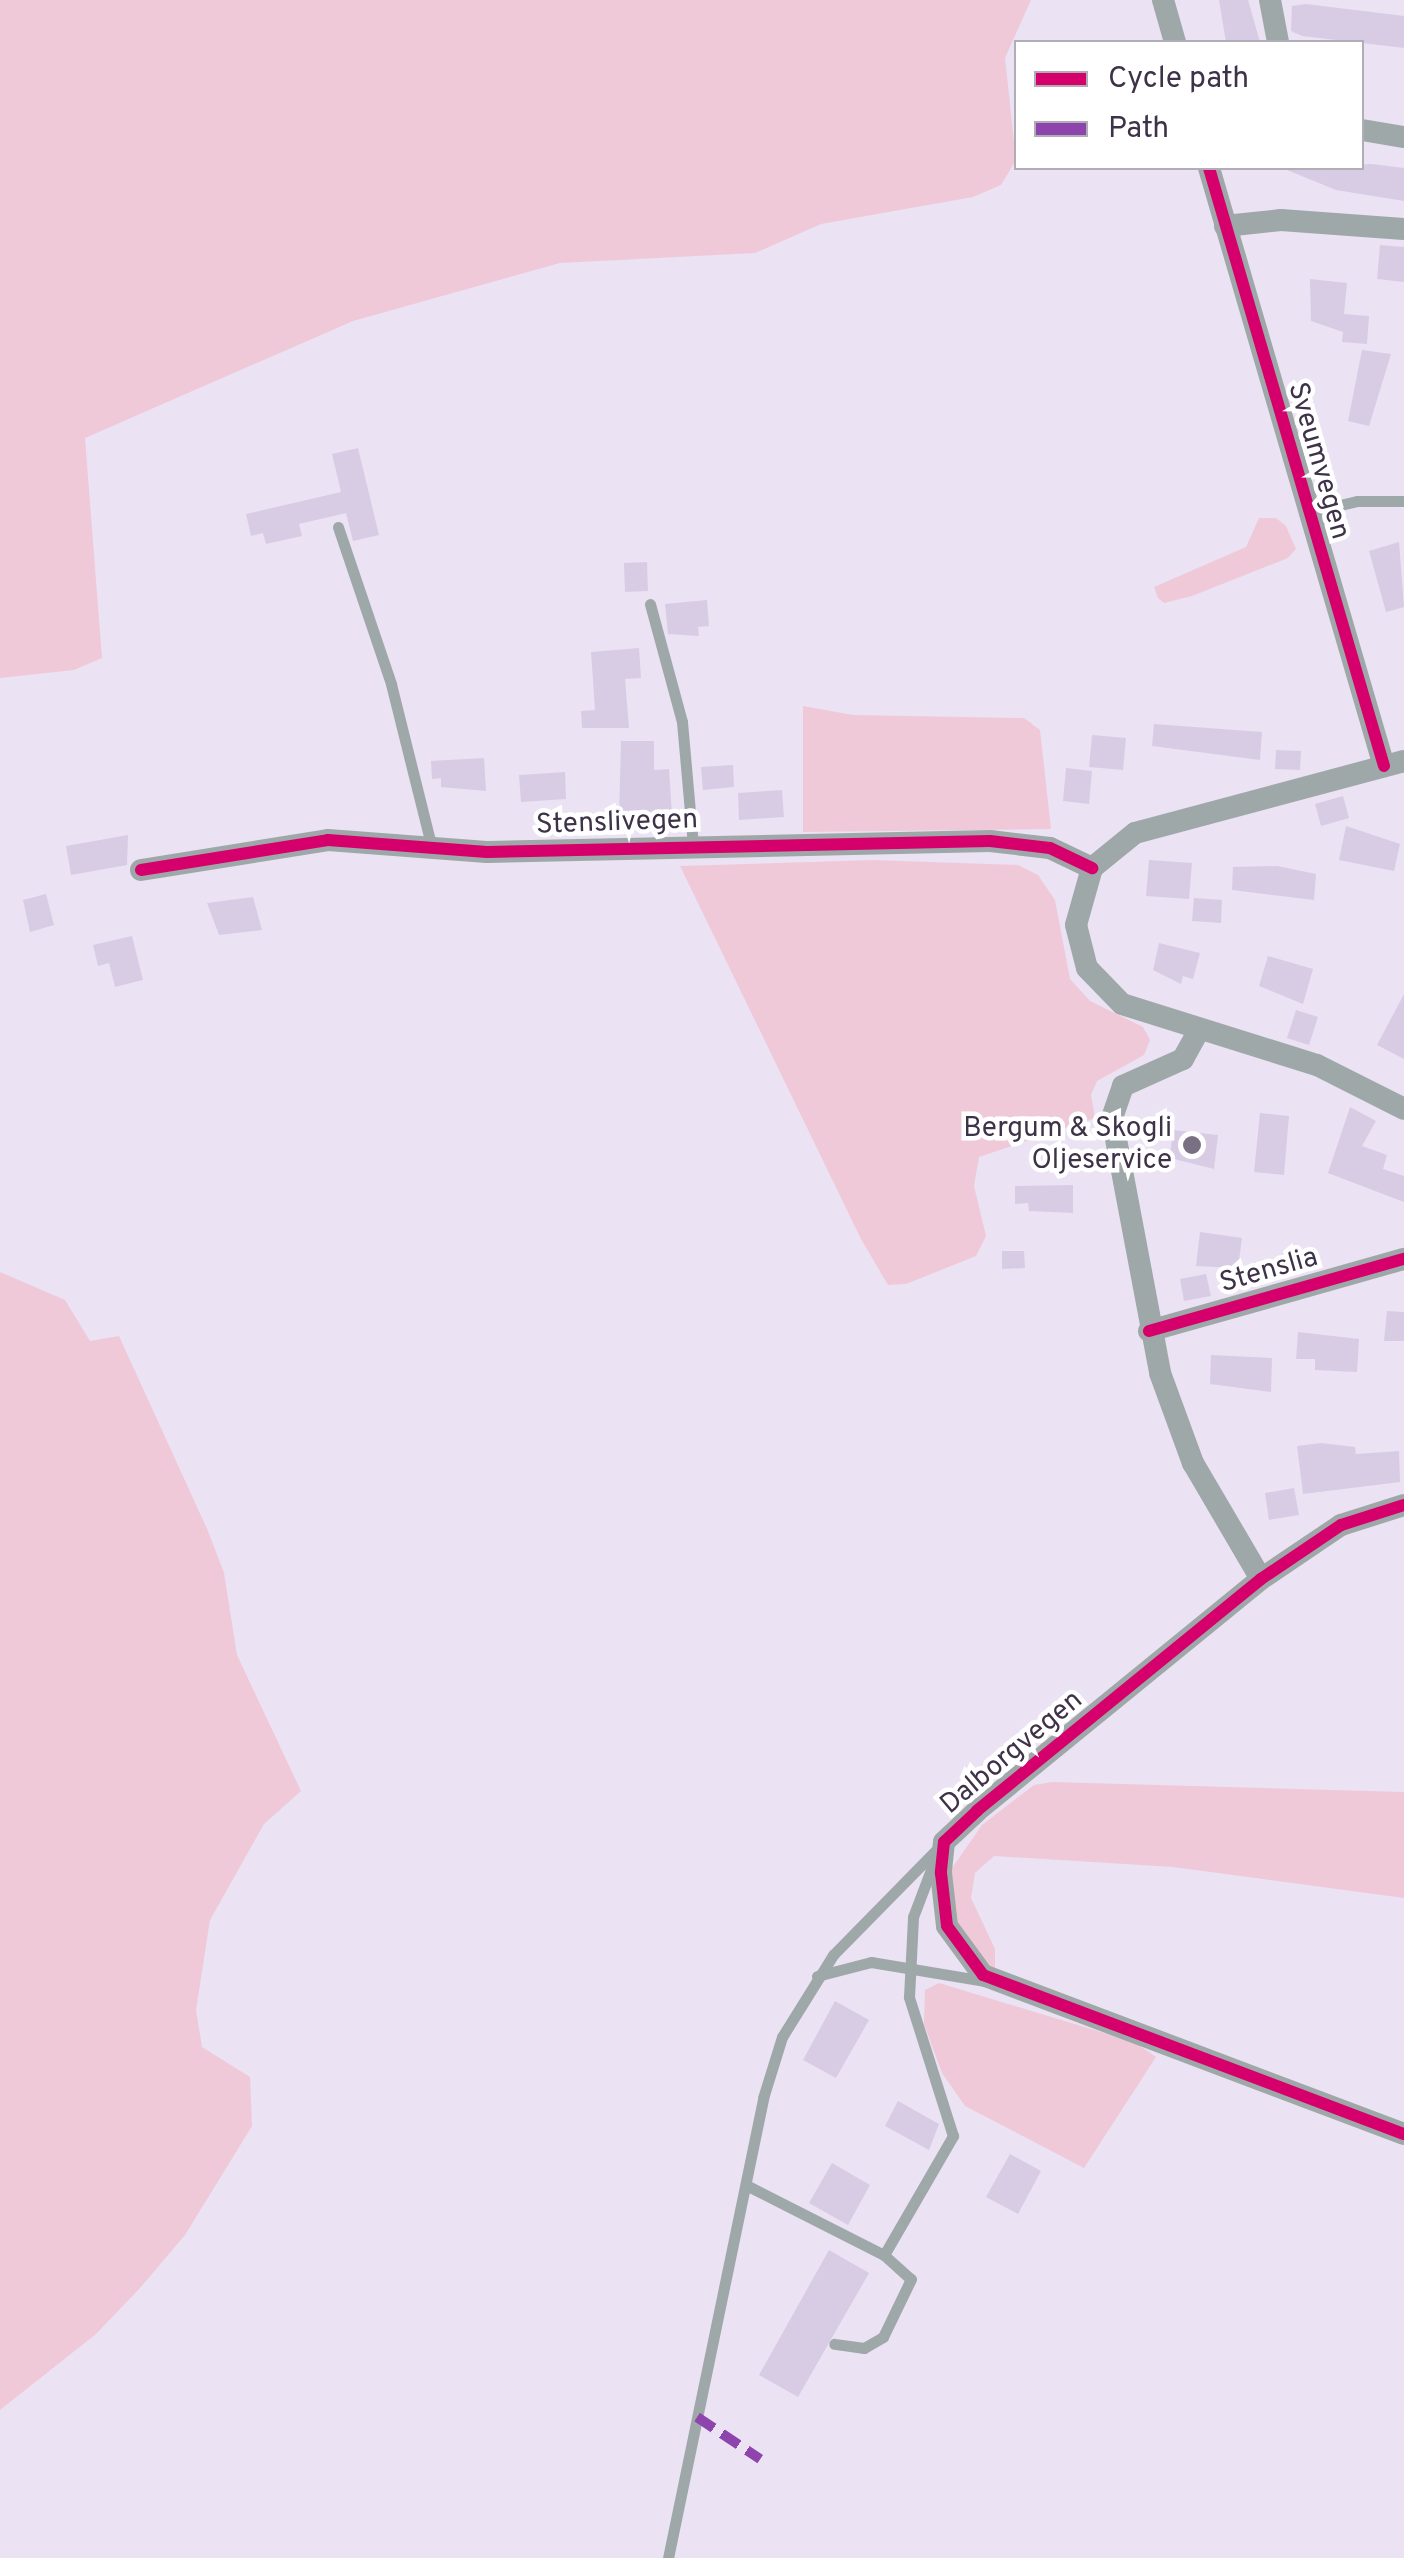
<!DOCTYPE html>
<style>
body{margin:0}
#map{position:relative;width:1404px;height:2558px;overflow:hidden;background:#ebe2f4;font-family:Overpass,sans-serif}
div>[style]{position:absolute}
.green>*{inset:0;background:#f0c9d8}
.building>*{inset:0;background:#d8cce5}
.service>*{height:11px;margin:-5.5px;padding:0 5.5px;transform-origin:5.5px;border-radius:5.5px;background:#9fa8a9}
.minor>*{height:22px;margin:-11px;padding:0 11px;transform-origin:11px;border-radius:11px;background:#9fa8a9}
.quiet>*{height:10px;margin-top:-5px;transform-origin:0;background:repeating-linear-gradient(90deg,#8e44ad 0 20px,transparent 0 30px)}
.cycleway>*{height:12px;margin:-6px;padding:0 6px;transform-origin:6px;border-radius:6px;background:#d6006c}
.dots>*{width:28px;height:28px;translate:-50% -50%;box-sizing:border-box;border:5px solid #fff;border-radius:50%}
span{translate:-50% -50%;white-space:nowrap;text-align:center;line-height:1.15;-webkit-text-stroke:9px #fff;paint-order:stroke}
.street-label{font-size:28px;color:#3d3248}
.poi-label{font-size:28px;color:#3d3248}
.right{translate:-100% -50%;text-align:right}
.legend{position:absolute;left:1014px;top:40px;width:350px;height:130px;box-sizing:border-box;background:#fff;border:2px solid #b1adb6;margin:0;padding:12px 18px;list-style:none;font-size:30px;color:#3d3248}
.legend li{display:flex;align-items:center;gap:20px;height:50px}
.legend b{width:50px;border:2px solid #b1adb6}
</style>
<div id="map">
<div class="green">
<i style="clip-path:polygon(0 0,1031px 0,1005px 58px,1016px 160px,1001px 185px,973px 197px,821px 224px,755px 253px,560px 263px,353px 321px,85px 438px,102px 658px,74px 670px,0 678px)"></i>
<i style="clip-path:polygon(1259px 518px,1276px 518px,1286px 526px,1296px 549px,1288px 558px,1192px 596px,1164px 603px,1158px 598px,1154px 587px,1246px 547px)"></i>
<i style="clip-path:polygon(803px 706px,853px 715px,1024px 718px,1040px 730px,1051px 829px,803px 832px)"></i>
<i style="clip-path:polygon(873px 860px,1018px 865px,1038px 875px,1055px 900px,1070px 979px,1090px 1001px,1143px 1027px,1150px 1040px,1144px 1055px,1097px 1081px,1091px 1095px,1095px 1118px,979px 1157px,974px 1186px,986px 1236px,976px 1256px,906px 1284px,888px 1285px,861px 1239px,680px 866px)"></i>
<i style="clip-path:polygon(0 1272px,65px 1300px,90px 1341px,119px 1336px,208px 1531px,224px 1573px,237px 1655px,301px 1791px,264px 1824px,210px 1920px,196px 2010px,202px 2047px,250px 2077px,252px 2126px,185px 2235px,140px 2288px,96px 2334px,0 2410px)"></i>
<i style="clip-path:polygon(1052px 1782px,1404px 1792px,1404px 1898px,1173px 1867px,994px 1856px,975px 1873px,971px 1898px,995px 1949px,995px 1971px,959px 1931px,951px 1908px,952px 1868px,982px 1825px,1034px 1785px)"></i>
<i style="clip-path:polygon(939px 1983px,1134px 2042px,1156px 2057px,1084px 2168px,965px 2106px,942px 2073px,924px 2024px,925px 1990px)"></i>
</div>
<div class="building">
<i style="clip-path:polygon(1219px 0,1248px 0,1260px 42px,1226px 42px)"></i>
<i style="clip-path:polygon(1306px 4px,1404px 16px,1404px 48px,1302px 36px,1291px 31px,1292px 6px)"></i>
<i style="clip-path:polygon(1372px 164px,1404px 168px,1404px 201px,1336px 190px,1282px 168px)"></i>
<i style="clip-path:polygon(1380px 245px,1404px 247px,1404px 282px,1377px 279px)"></i>
<i style="clip-path:polygon(1310px 279px,1347px 283px,1344px 314px,1369px 316px,1367px 344px,1342px 342px,1343px 332px,1311px 321px)"></i>
<i style="clip-path:polygon(1362px 350px,1391px 354px,1369px 426px,1348px 421px)"></i>
<i style="clip-path:polygon(358px 448px,379px 535px,353px 541px,346px 513px,299px 524px,302px 536px,266px 544px,263px 533px,251px 536px,246px 514px,341px 492px,332px 454px)"></i>
<i style="clip-path:polygon(1399px 542px,1404px 607px,1386px 612px,1369px 551px)"></i>
<i style="clip-path:polygon(647px 562px,648px 591px,625px 592px,624px 563px)"></i>
<i style="clip-path:polygon(707px 600px,709px 626px,698px 627px,699px 636px,668px 634px,665px 604px)"></i>
<i style="clip-path:polygon(639px 648px,641px 678px,625px 679px,629px 728px,582px 728px,581px 711px,595px 710px,591px 652px)"></i>
<i style="clip-path:polygon(1154px 724px,1262px 732px,1260px 760px,1152px 746px)"></i>
<i style="clip-path:polygon(1092px 735px,1126px 738px,1123px 770px,1089px 767px)"></i>
<i style="clip-path:polygon(621px 741px,654px 741px,654px 770px,669px 769px,672px 814px,619px 818px)"></i>
<i style="clip-path:polygon(1276px 750px,1301px 751px,1300px 770px,1275px 769px)"></i>
<i style="clip-path:polygon(484px 758px,486px 791px,441px 787px,441px 778px,432px 779px,431px 761px)"></i>
<i style="clip-path:polygon(733px 765px,734px 787px,703px 790px,701px 767px)"></i>
<i style="clip-path:polygon(1066px 768px,1092px 771px,1089px 804px,1063px 801px)"></i>
<i style="clip-path:polygon(565px 772px,566px 799px,521px 802px,519px 775px)"></i>
<i style="clip-path:polygon(782px 790px,784px 817px,739px 820px,738px 793px)"></i>
<i style="clip-path:polygon(1343px 796px,1349px 818px,1321px 826px,1315px 804px)"></i>
<i style="clip-path:polygon(1346px 826px,1400px 844px,1394px 871px,1339px 860px)"></i>
<i style="clip-path:polygon(128px 835px,127px 865px,71px 875px,66px 846px)"></i>
<i style="clip-path:polygon(1149px 860px,1192px 863px,1189px 899px,1146px 896px)"></i>
<i style="clip-path:polygon(1277px 866px,1316px 874px,1314px 900px,1232px 890px,1233px 867px)"></i>
<i style="clip-path:polygon(46px 894px,54px 925px,30px 932px,23px 900px)"></i>
<i style="clip-path:polygon(253px 897px,262px 930px,219px 935px,207px 903px)"></i>
<i style="clip-path:polygon(1194px 898px,1222px 900px,1221px 923px,1192px 921px)"></i>
<i style="clip-path:polygon(132px 936px,143px 980px,115px 987px,109px 963px,98px 966px,93px 945px)"></i>
<i style="clip-path:polygon(1159px 943px,1200px 953px,1193px 979px,1183px 976px,1181px 984px,1153px 970px)"></i>
<i style="clip-path:polygon(1268px 956px,1313px 969px,1303px 1004px,1259px 986px)"></i>
<i style="clip-path:polygon(1404px 994px,1404px 1059px,1377px 1045px)"></i>
<i style="clip-path:polygon(1296px 1010px,1318px 1017px,1309px 1045px,1287px 1038px)"></i>
<i style="clip-path:polygon(1350px 1107px,1376px 1121px,1362px 1146px,1387px 1155px,1383px 1169px,1404px 1176px,1404px 1202px,1328px 1173px)"></i>
<i style="clip-path:polygon(1260px 1113px,1289px 1116px,1284px 1175px,1254px 1172px)"></i>
<i style="clip-path:polygon(1173px 1130px,1218px 1135px,1214px 1169px,1170px 1158px)"></i>
<i style="clip-path:polygon(1073px 1185px,1073px 1213px,1029px 1211px,1028px 1203px,1015px 1204px,1015px 1186px)"></i>
<i style="clip-path:polygon(1200px 1232px,1242px 1238px,1238px 1268px,1196px 1266px)"></i>
<i style="clip-path:polygon(1002px 1251px,1024px 1251px,1025px 1268px,1002px 1269px)"></i>
<i style="clip-path:polygon(1206px 1274px,1211px 1296px,1184px 1301px,1180px 1279px)"></i>
<i style="clip-path:polygon(1387px 1311px,1404px 1312px,1404px 1341px,1384px 1341px)"></i>
<i style="clip-path:polygon(1298px 1332px,1359px 1339px,1357px 1372px,1315px 1370px,1315px 1359px,1296px 1359px)"></i>
<i style="clip-path:polygon(1211px 1355px,1272px 1358px,1271px 1392px,1210px 1384px)"></i>
<i style="clip-path:polygon(1321px 1443px,1355px 1447px,1356px 1454px,1399px 1451px,1400px 1482px,1303px 1494px,1297px 1446px)"></i>
<i style="clip-path:polygon(1294px 1488px,1299px 1515px,1269px 1520px,1265px 1493px)"></i>
<i style="clip-path:polygon(835px 2001px,869px 2020px,836px 2078px,803px 2060px)"></i>
<i style="clip-path:polygon(898px 2101px,939px 2124px,929px 2150px,885px 2126px)"></i>
<i style="clip-path:polygon(1010px 2154px,1041px 2171px,1018px 2214px,986px 2197px)"></i>
<i style="clip-path:polygon(832px 2163px,870px 2185px,848px 2225px,809px 2203px)"></i>
<i style="clip-path:polygon(829px 2250px,869px 2273px,798px 2397px,759px 2375px)"></i>
</div>
<div class="service">
<i style="left:1306px;top:513px;width:52px;rotate:-13.2deg"></i>
<i style="left:1357px;top:501px;width:47px"></i>
<i style="left:338px;top:527px;width:166px;rotate:71.3deg"></i>
<i style="left:391px;top:684px;width:169px;rotate:76deg"></i>
<i style="left:650px;top:604px;width:122px;rotate:74.8deg"></i>
<i style="left:682px;top:722px;width:123px;rotate:84.9deg"></i>
<i style="left:817px;top:1976px;width:56px;rotate:-14.5deg"></i>
<i style="left:871px;top:1962px;width:116px;rotate:9.5deg"></i>
<i style="left:746px;top:2185px;width:155px;rotate:26.9deg"></i>
<i style="left:884px;top:2255px;width:36px;rotate:42deg"></i>
<i style="left:911px;top:2279px;width:64px;rotate:115.8deg"></i>
<i style="left:883px;top:2337px;width:22px;rotate:150deg"></i>
<i style="left:864px;top:2348px;width:30px;rotate:-172deg"></i>
<i style="left:884px;top:2255px;width:138px;rotate:-59.9deg"></i>
<i style="left:953px;top:2136px;width:146px;rotate:-107.6deg"></i>
<i style="left:909px;top:1997px;width:80px;rotate:-87.1deg"></i>
<i style="left:913px;top:1917px;width:62px;rotate:-69.2deg"></i>
<i style="left:668px;top:2558px;width:470px;rotate:-78.3deg"></i>
<i style="left:763px;top:2098px;width:64px;rotate:-72.7deg"></i>
<i style="left:782px;top:2037px;width:97px;rotate:-58.1deg"></i>
<i style="left:833px;top:1955px;width:154px;rotate:-45.5deg"></i>
</div>
<div class="minor">
<i style="left:1163px;top:0;width:44px;rotate:74.1deg"></i>
<i style="left:1270px;top:0;width:43px;rotate:79.2deg"></i>
<i style="left:1362px;top:130px;width:43px;rotate:9.5deg"></i>
<i style="left:1209px;top:168px;width:623px;rotate:73.69deg"></i>
<i style="left:1225px;top:226px;width:56px;rotate:-6.1deg"></i>
<i style="left:1281px;top:220px;width:123px;rotate:4.2deg"></i>
<i style="left:1404px;top:761px;width:278px;rotate:165deg"></i>
<i style="left:1135px;top:833px;width:55px;rotate:140.9deg"></i>
<i style="left:1092px;top:868px;width:59px;rotate:105.7deg"></i>
<i style="left:1076px;top:925px;width:44px;rotate:75.7deg"></i>
<i style="left:1087px;top:968px;width:50px;rotate:45.8deg"></i>
<i style="left:1122px;top:1004px;width:204px;rotate:17.4deg"></i>
<i style="left:1317px;top:1065px;width:97px;rotate:26.8deg"></i>
<i style="left:141px;top:870px;width:189px;rotate:-9.1deg"></i>
<i style="left:328px;top:840px;width:159px;rotate:4.3deg"></i>
<i style="left:487px;top:852px;width:503px;rotate:-1.25deg"></i>
<i style="left:990px;top:841px;width:60px;rotate:6.7deg"></i>
<i style="left:1050px;top:848px;width:47px;rotate:25.5deg"></i>
<i style="left:1199px;top:1030px;width:33px;rotate:119deg"></i>
<i style="left:1183px;top:1059px;width:66px;rotate:155.8deg"></i>
<i style="left:1123px;top:1086px;width:34px;rotate:109deg"></i>
<i style="left:1112px;top:1118px;width:259px;rotate:79.3deg"></i>
<i style="left:1160px;top:1373px;width:96px;rotate:69.9deg"></i>
<i style="left:1193px;top:1463px;width:134px;rotate:59.6deg"></i>
<i style="left:1149px;top:1331px;width:265px;rotate:-15.8deg"></i>
<i style="left:1404px;top:1505px;width:66px;rotate:162.4deg"></i>
<i style="left:1341px;top:1525px;width:97px;rotate:146deg"></i>
<i style="left:1261px;top:1579px;width:367px;rotate:140.8deg"></i>
<i style="left:977px;top:1811px;width:45px;rotate:136.8deg"></i>
<i style="left:944px;top:1842px;width:31px;rotate:96deg"></i>
<i style="left:941px;top:1873px;width:53px;rotate:83.5deg"></i>
<i style="left:947px;top:1926px;width:61px;rotate:53.7deg"></i>
<i style="left:983px;top:1975px;width:450px;rotate:20.7deg"></i>
</div>
<div class="quiet">
<i style="left:697px;top:2417px;width:76px;rotate:33.7deg"></i>
</div>
<div class="cycleway">
<i style="left:1209px;top:168px;width:623px;rotate:73.69deg"></i>
<i style="left:141px;top:870px;width:189px;rotate:-9.1deg"></i>
<i style="left:328px;top:840px;width:159px;rotate:4.3deg"></i>
<i style="left:487px;top:852px;width:503px;rotate:-1.25deg"></i>
<i style="left:990px;top:841px;width:60px;rotate:6.7deg"></i>
<i style="left:1050px;top:848px;width:47px;rotate:25.5deg"></i>
<i style="left:1149px;top:1331px;width:265px;rotate:-15.8deg"></i>
<i style="left:1404px;top:1505px;width:66px;rotate:162.4deg"></i>
<i style="left:1341px;top:1525px;width:97px;rotate:146deg"></i>
<i style="left:1261px;top:1579px;width:367px;rotate:140.8deg"></i>
<i style="left:977px;top:1811px;width:45px;rotate:136.8deg"></i>
<i style="left:944px;top:1842px;width:31px;rotate:96deg"></i>
<i style="left:941px;top:1873px;width:53px;rotate:83.5deg"></i>
<i style="left:947px;top:1926px;width:61px;rotate:53.7deg"></i>
<i style="left:983px;top:1975px;width:450px;rotate:20.7deg"></i>
</div>
<div class="dots">
<i style="left:1192px;top:1145px;background:#7a7084"></i>
</div>
<div class="street-label">
<span style="left:1318px;top:461px;rotate:74deg">Sveumvegen</span>
<span style="left:617px;top:823px;rotate:-2deg">Stenslivegen</span>
<span style="left:1269px;top:1271px;rotate:-16deg">Stenslia</span>
<span style="left:1012px;top:1753px;rotate:-40deg">Dalborgvegen</span>
</div>
<div class="poi-label">
<span class="right" style="left:1172px;top:1145px">Bergum &amp; Skogli<br>Oljeservice</span>
</div>
<ul class="legend">
<li><b style="height:12px;background:#d6006c"></b>Cycle path</li>
<li><b style="height:12px;background:#8e44ad"></b>Path</li>
</ul>
</div>
